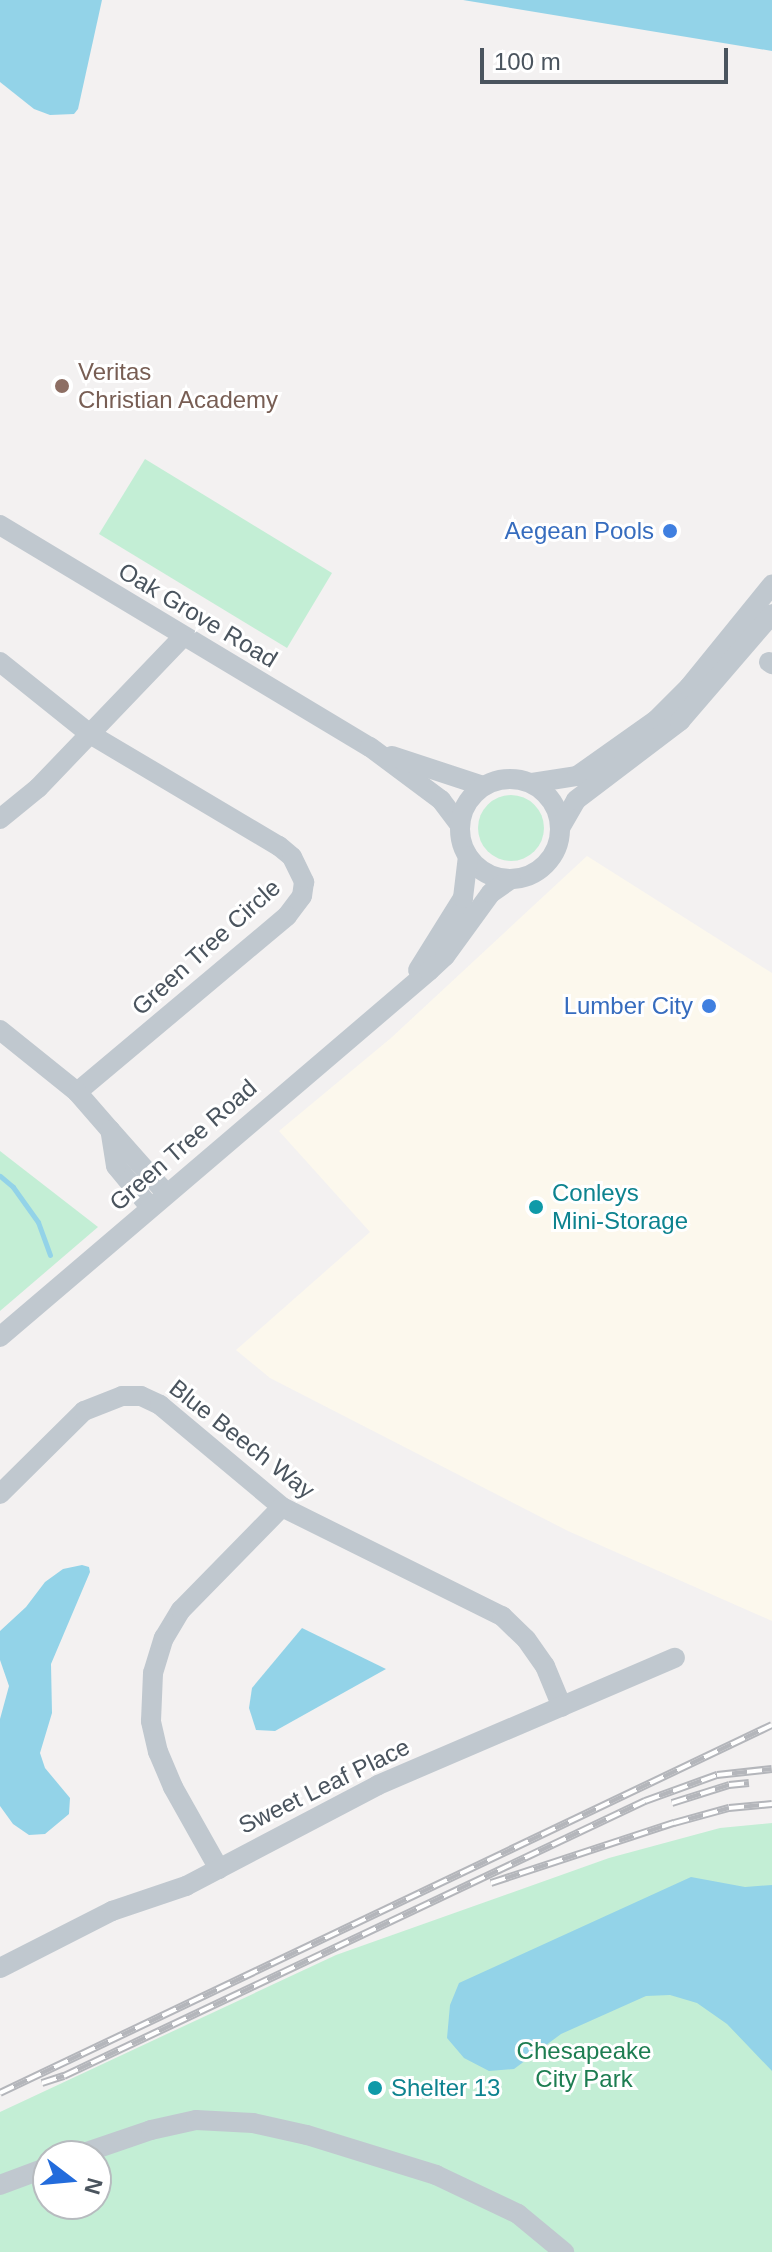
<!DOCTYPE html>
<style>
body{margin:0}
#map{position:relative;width:772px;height:2252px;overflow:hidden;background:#f3f1f1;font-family:Arial,sans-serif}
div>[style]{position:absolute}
.commercial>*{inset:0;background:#fcf8ed}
.green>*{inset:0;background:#c3eed5}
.round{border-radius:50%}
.water>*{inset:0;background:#93d3e8}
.stream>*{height:5px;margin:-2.5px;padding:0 2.5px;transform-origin:2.5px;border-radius:2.5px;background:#93d3e8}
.minor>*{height:20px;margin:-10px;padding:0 10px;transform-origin:10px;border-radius:10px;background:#c0c8cf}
.minor>.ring{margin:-10px;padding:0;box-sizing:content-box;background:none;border:20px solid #c0c8cf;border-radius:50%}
.rail>*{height:8px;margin-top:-4px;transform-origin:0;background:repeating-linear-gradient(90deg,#fff 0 15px,#b4b6bb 0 30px);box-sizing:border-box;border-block:2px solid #b4b6bb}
.dots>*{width:22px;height:22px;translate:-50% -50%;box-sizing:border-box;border:4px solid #fff;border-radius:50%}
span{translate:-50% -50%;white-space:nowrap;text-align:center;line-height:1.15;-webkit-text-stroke:6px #fff;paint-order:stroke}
.education-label{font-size:24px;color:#785e54}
.left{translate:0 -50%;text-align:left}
.shop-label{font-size:24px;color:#366cbe}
.right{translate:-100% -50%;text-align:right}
.street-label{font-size:24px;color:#4a545e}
.culture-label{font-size:24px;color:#0d838f}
.park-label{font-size:24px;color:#1d7d51}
.north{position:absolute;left:32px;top:2140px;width:80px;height:80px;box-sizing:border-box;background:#fff;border:2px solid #b7bbbf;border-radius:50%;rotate:106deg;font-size:22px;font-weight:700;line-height:32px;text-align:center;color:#4a545e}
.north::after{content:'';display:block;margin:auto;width:28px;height:36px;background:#236cdc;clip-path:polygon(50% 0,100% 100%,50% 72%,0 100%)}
.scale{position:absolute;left:480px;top:48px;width:248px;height:36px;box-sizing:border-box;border:4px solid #4a545e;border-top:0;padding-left:10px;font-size:24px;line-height:28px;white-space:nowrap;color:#4a545e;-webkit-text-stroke:6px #fff;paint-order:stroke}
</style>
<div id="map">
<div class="commercial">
<i style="clip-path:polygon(587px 856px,772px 973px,772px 1621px,568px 1531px,270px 1378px,236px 1350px,370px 1232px,279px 1131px,391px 1038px)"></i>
</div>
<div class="green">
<i style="clip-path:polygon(145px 459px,332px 573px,287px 648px,99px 534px)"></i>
<i class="round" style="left:478px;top:795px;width:66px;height:66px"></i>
<i style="clip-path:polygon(0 1151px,98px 1227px,0 1311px)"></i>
<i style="clip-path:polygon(evenodd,772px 1823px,772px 2252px,0 2252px,0 2112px,336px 1955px,609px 1858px,720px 1828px,772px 1823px,48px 2156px,96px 2156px,96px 2204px,48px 2204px,48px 2156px)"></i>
</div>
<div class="water">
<i style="clip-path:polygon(0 0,102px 0,78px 109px,74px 114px,50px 115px,34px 109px,0 82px)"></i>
<i style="clip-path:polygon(463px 0,772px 0,772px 51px)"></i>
<i style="clip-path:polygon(82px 1565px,89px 1567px,90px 1572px,51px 1664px,52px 1713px,40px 1753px,45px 1768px,70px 1798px,69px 1814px,45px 1834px,29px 1835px,13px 1824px,0 1806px,0 1719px,9px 1686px,0 1660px,0 1631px,26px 1607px,45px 1582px,63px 1569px)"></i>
<i style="clip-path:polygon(302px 1628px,386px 1669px,275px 1731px,256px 1730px,249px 1708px,252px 1688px)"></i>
<i style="clip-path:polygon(691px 1877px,745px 1887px,772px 1885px,772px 2071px,727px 2024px,697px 2003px,670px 1995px,646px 1996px,561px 2034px,514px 2069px,489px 2071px,464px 2058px,447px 2038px,450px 2005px,459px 1983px)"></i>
</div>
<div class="stream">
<i style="left:0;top:1176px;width:17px;rotate:40deg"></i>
<i style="left:13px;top:1187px;width:43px;rotate:54.5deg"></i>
<i style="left:38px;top:1222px;width:35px;rotate:70deg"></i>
</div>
<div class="minor">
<i style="left:0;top:525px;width:431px;rotate:31deg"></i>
<i style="left:370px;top:747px;width:89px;rotate:36.7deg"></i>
<i style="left:441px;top:800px;width:31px;rotate:53deg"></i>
<i style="left:0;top:662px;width:115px;rotate:38.7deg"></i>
<i style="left:90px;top:734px;width:220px;rotate:30.7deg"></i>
<i style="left:279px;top:846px;width:17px;rotate:40deg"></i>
<i style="left:292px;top:857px;width:28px;rotate:64deg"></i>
<i style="left:304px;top:882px;width:14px;rotate:98deg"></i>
<i style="left:302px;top:896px;width:25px;rotate:127deg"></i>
<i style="left:287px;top:916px;width:274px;rotate:140deg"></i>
<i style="left:769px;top:662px;width:4px;rotate:34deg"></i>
<i style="left:392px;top:756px;width:96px;rotate:18.2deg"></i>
<i class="ring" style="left:460px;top:779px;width:80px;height:80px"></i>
<i style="left:532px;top:783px;width:46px;rotate:-8.8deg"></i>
<i style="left:577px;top:776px;width:97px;rotate:-35.3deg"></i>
<i style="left:656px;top:720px;width:47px;rotate:-45deg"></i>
<i style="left:689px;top:687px;width:132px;rotate:-50.9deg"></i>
<i style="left:0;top:819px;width:49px;rotate:-39.2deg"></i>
<i style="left:38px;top:788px;width:209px;rotate:-46.2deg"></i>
<i style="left:560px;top:828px;width:32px;rotate:-60deg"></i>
<i style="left:576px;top:800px;width:131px;rotate:-37.2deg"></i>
<i style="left:680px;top:721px;width:141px;rotate:-49.3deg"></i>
<i style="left:418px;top:970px;width:85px;rotate:-58deg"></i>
<i style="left:463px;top:898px;width:42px;rotate:-83.2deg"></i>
<i style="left:0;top:1030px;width:99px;rotate:38.8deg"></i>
<i style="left:77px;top:1092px;width:50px;rotate:49deg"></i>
<i style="left:150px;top:1207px;width:53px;rotate:-129.7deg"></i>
<i style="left:116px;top:1166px;width:36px;rotate:-99deg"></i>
<i style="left:110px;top:1130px;width:84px;rotate:48.4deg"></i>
<i style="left:0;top:1337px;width:564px;rotate:-40.47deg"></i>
<i style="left:429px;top:971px;width:22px;rotate:-43deg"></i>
<i style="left:445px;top:956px;width:78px;rotate:-53.9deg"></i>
<i style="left:491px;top:893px;width:24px;rotate:-35deg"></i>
<i style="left:0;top:1494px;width:118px;rotate:-44.7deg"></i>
<i style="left:84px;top:1411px;width:41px;rotate:-21.5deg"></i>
<i style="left:122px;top:1396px;width:19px"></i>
<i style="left:141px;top:1396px;width:21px;rotate:25deg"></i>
<i style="left:160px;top:1405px;width:159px;rotate:39.9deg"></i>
<i style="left:282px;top:1507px;width:246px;rotate:26.4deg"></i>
<i style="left:502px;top:1616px;width:33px;rotate:44deg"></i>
<i style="left:526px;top:1639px;width:33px;rotate:55deg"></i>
<i style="left:545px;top:1666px;width:44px;rotate:67.5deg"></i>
<i style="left:219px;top:1869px;width:94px;rotate:-119.3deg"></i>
<i style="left:173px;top:1787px;width:38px;rotate:-113deg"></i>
<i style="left:158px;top:1752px;width:32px;rotate:-103deg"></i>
<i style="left:151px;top:1721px;width:48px;rotate:-87.6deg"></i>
<i style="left:153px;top:1673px;width:37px;rotate:-73deg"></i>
<i style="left:164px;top:1638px;width:33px;rotate:-59deg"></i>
<i style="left:181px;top:1610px;width:144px;rotate:-45.6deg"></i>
<i style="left:0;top:1968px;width:126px;rotate:-27deg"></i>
<i style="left:112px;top:1911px;width:78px;rotate:-18.7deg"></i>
<i style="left:186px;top:1886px;width:217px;rotate:-27.7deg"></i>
<i style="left:378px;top:1785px;width:323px;rotate:-23.2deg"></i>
<i style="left:75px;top:2156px;width:80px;rotate:-18.9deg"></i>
<i style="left:151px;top:2130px;width:46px;rotate:-12.5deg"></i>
<i style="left:196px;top:2120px;width:57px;rotate:3deg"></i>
<i style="left:253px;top:2123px;width:55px;rotate:12.5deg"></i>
<i style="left:307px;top:2135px;width:135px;rotate:17.2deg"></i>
<i style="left:436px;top:2175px;width:91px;rotate:25.4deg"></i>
<i style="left:518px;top:2214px;width:60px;rotate:39.6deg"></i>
<i style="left:0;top:2185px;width:51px;rotate:-20.6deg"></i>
</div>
<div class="rail">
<i style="left:672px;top:1803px;width:60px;rotate:-17.5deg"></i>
<i style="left:729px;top:1785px;width:20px;rotate:-6deg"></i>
<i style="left:491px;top:1883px;width:193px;rotate:-18.2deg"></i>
<i style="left:674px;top:1823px;width:57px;rotate:-15.3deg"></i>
<i style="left:729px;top:1808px;width:43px;rotate:-5.3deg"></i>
<i style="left:42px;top:2083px;width:23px;rotate:-18deg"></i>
<i style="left:64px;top:2076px;width:643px;rotate:-25.33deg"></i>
<i style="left:645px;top:1801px;width:77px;rotate:-19.9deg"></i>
<i style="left:717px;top:1775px;width:55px;rotate:-6.2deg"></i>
<i style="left:0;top:2093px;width:855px;rotate:-25.49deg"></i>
</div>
<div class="dots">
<i style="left:62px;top:386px;background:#8d6e63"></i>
<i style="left:670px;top:531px;background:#3f7fe0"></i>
<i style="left:709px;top:1006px;background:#3f7fe0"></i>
<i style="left:536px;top:1207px;background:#0f9aa8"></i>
<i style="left:375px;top:2088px;background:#0f9aa8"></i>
</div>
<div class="education-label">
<span class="left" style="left:78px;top:386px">Veritas<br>Christian Academy</span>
</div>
<div class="shop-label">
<span class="right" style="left:654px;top:531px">Aegean Pools</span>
<span class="right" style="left:693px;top:1006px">Lumber City</span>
</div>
<div class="street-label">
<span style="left:198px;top:615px;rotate:31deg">Oak Grove Road</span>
<span style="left:206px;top:947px;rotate:-42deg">Green Tree Circle</span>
<span style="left:183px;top:1145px;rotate:-41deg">Green Tree Road</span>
<span style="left:242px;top:1439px;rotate:38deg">Blue Beech Way</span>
<span style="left:324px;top:1786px;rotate:-26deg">Sweet Leaf Place</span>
</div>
<div class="culture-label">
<span class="left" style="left:552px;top:1207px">Conleys<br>Mini-Storage</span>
<span class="left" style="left:391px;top:2088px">Shelter 13</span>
</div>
<div class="park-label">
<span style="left:584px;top:2065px">Chesapeake<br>City Park</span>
</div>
<div class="north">N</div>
<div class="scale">100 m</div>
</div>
